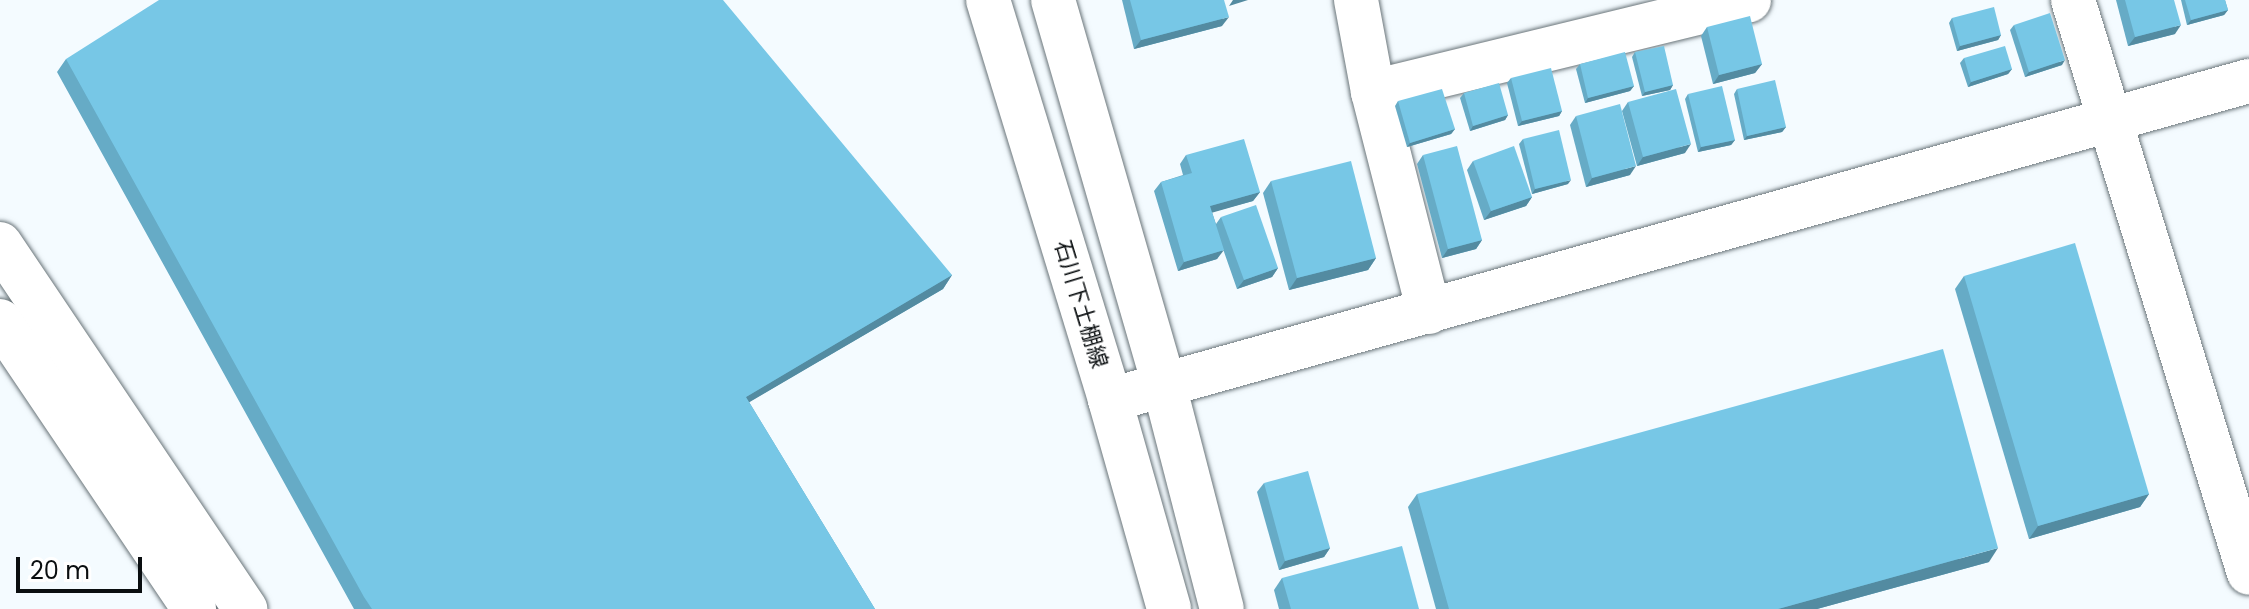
<!DOCTYPE html>
<meta charset="utf-8">
<style>
body{margin:0}
#map{position:relative;width:2249px;height:609px;overflow:hidden;background:#f4fbff;font-family:Poppins,"Noto Sans JP",sans-serif}
div>[style]{position:absolute}
.roads{filter:drop-shadow(0 0 2px #6a757a) drop-shadow(0 0 2px #6a757a)}
.minor>*{height:44px;margin:-22px;padding:0 22px;transform-origin:22px;border-radius:22px;background:#fff}
.wall>*{inset:0;background:#66abc6}
.shaded-wall>*{inset:0;background:#538ba1}
.building>*{inset:0;background:#77c7e6}
span{translate:-50% -50%;white-space:nowrap;text-align:center;line-height:1.15;-webkit-text-stroke:8px #fff;paint-order:stroke}
.street-label{font-size:22px;color:#0a0e10}
.scale{position:absolute;left:16px;top:557px;width:126px;height:36px;box-sizing:border-box;border:4px solid #0a0e10;border-top:0;padding-left:10px;font-size:24px;line-height:28px;white-space:nowrap;color:#0a0e10;-webkit-text-stroke:6px #fff;paint-order:stroke}
</style>
<div id="map">
<div class="roads">
<div class="minor">
<i style="left:988px;top:0;width:418px;rotate:73deg"></i>
<i style="left:1110px;top:400px;width:217px;rotate:74.2deg"></i>
<i style="left:1053px;top:0;width:401px;rotate:73.9deg"></i>
<i style="left:1164px;top:385px;width:231px;rotate:75.5deg"></i>
<i style="left:1356px;top:0;width:94px;rotate:79.5deg"></i>
<i style="left:1373px;top:92px;width:227px;rotate:75.7deg"></i>
<i style="left:2073px;top:0;width:599px;rotate:72.93deg"></i>
<i style="left:1373px;top:92px;width:387px;rotate:-13.7deg"></i>
<i style="left:0;top:244px;width:440px;rotate:56.1deg"></i>
<i style="left:0;top:321px;width:347px;rotate:56deg"></i>
<i style="left:1110px;top:400px;width:1183px;rotate:-15.65deg"></i>
</div>
</div>
<div class="wall">
<i style="clip-path:polygon(1122px 0,1224px 0,1222px 26px,1134px 49px)"></i>
<i style="clip-path:polygon(2116px 0,2174px 0,2175px 34px,2128px 46px)"></i>
<i style="clip-path:polygon(2181px 0,2225px 0,2228px 10px,2224px 15px,2187px 25px)"></i>
<i style="clip-path:polygon(1952px 18px,2001px 35px,1998px 40px,1957px 51px,1949px 23px)"></i>
<i style="clip-path:polygon(2014px 25px,2062px 65px,2025px 77px,2010px 30px)"></i>
<i style="clip-path:polygon(1707px 27px,1762px 64px,1755px 73px,1713px 84px,1701px 36px)"></i>
<i style="clip-path:polygon(1635px 52px,1673px 85px,1670px 90px,1642px 96px,1632px 57px)"></i>
<i style="clip-path:polygon(1964px 58px,2012px 69px,2008px 74px,1968px 87px,1960px 63px)"></i>
<i style="clip-path:polygon(66px 59px,952px 275px,943px 289px,749px 402px,875px 609px,354px 609px,57px 72px)"></i>
<i style="clip-path:polygon(1580px 64px,1634px 86px,1630px 91px,1585px 103px,1576px 69px)"></i>
<i style="clip-path:polygon(1511px 78px,1562px 111px,1559px 116px,1518px 126px,1507px 83px)"></i>
<i style="clip-path:polygon(1737px 89px,1786px 127px,1782px 132px,1744px 140px,1734px 94px)"></i>
<i style="clip-path:polygon(1464px 93px,1508px 115px,1505px 120px,1470px 131px,1460px 98px)"></i>
<i style="clip-path:polygon(1688px 94px,1735px 140px,1731px 145px,1698px 152px,1685px 99px)"></i>
<i style="clip-path:polygon(1398px 101px,1455px 129px,1451px 134px,1407px 147px,1395px 106px)"></i>
<i style="clip-path:polygon(1628px 102px,1685px 153px,1637px 166px,1622px 111px)"></i>
<i style="clip-path:polygon(1576px 116px,1630px 175px,1586px 187px,1570px 125px)"></i>
<i style="clip-path:polygon(1523px 139px,1568px 184px,1532px 194px,1519px 144px)"></i>
<i style="clip-path:polygon(1186px 155px,1260px 192px,1253px 201px,1212px 212px,1216px 224px,1221px 217px,1278px 268px,1272px 277px,1237px 289px,1223px 249px,1217px 259px,1178px 271px,1154px 191px,1161px 182px,1183px 175px,1180px 164px)"></i>
<i style="clip-path:polygon(1423px 155px,1482px 240px,1476px 249px,1442px 258px,1417px 164px)"></i>
<i style="clip-path:polygon(1473px 161px,1532px 197px,1526px 206px,1484px 220px,1467px 170px)"></i>
<i style="clip-path:polygon(1271px 181px,1376px 258px,1368px 270px,1289px 290px,1263px 193px)"></i>
<i style="clip-path:polygon(1964px 276px,2149px 494px,2140px 507px,2029px 539px,1955px 289px)"></i>
<i style="clip-path:polygon(1264px 483px,1330px 548px,1324px 557px,1279px 570px,1257px 492px)"></i>
<i style="clip-path:polygon(1417px 494px,1989px 562px,1817px 609px,1436px 609px,1408px 507px)"></i>
<i style="clip-path:polygon(1282px 578px,1419px 609px,1279px 609px,1274px 590px)"></i>
</div>
<div class="shaded-wall">
<i style="clip-path:polygon(1233px 0,1248px 0,1229px 6px)"></i>
<i style="clip-path:polygon(2228px 10px,2224px 15px,2187px 25px,2191px 20px)"></i>
<i style="clip-path:polygon(1229px 17px,1222px 26px,1134px 49px,1141px 40px)"></i>
<i style="clip-path:polygon(2181px 25px,2175px 34px,2128px 46px,2135px 37px)"></i>
<i style="clip-path:polygon(2001px 35px,1998px 40px,1957px 51px,1960px 46px)"></i>
<i style="clip-path:polygon(2065px 60px,2062px 65px,2025px 77px,2029px 72px)"></i>
<i style="clip-path:polygon(1762px 64px,1755px 73px,1713px 84px,1719px 75px)"></i>
<i style="clip-path:polygon(2012px 69px,2008px 74px,1968px 87px,1971px 82px)"></i>
<i style="clip-path:polygon(1673px 85px,1670px 90px,1642px 96px,1645px 92px)"></i>
<i style="clip-path:polygon(1634px 86px,1630px 91px,1585px 103px,1588px 98px)"></i>
<i style="clip-path:polygon(1562px 111px,1559px 116px,1518px 126px,1522px 121px)"></i>
<i style="clip-path:polygon(1508px 115px,1505px 120px,1470px 131px,1473px 126px)"></i>
<i style="clip-path:polygon(1786px 127px,1782px 132px,1744px 140px,1747px 136px)"></i>
<i style="clip-path:polygon(1455px 129px,1451px 134px,1407px 147px,1410px 143px)"></i>
<i style="clip-path:polygon(1735px 140px,1731px 145px,1698px 152px,1701px 147px)"></i>
<i style="clip-path:polygon(1691px 144px,1685px 153px,1637px 166px,1643px 157px)"></i>
<i style="clip-path:polygon(1636px 166px,1630px 175px,1586px 187px,1592px 178px)"></i>
<i style="clip-path:polygon(1571px 180px,1568px 184px,1532px 194px,1535px 189px)"></i>
<i style="clip-path:polygon(1260px 192px,1253px 201px,1204px 215px,1210px 206px)"></i>
<i style="clip-path:polygon(1532px 197px,1526px 206px,1484px 220px,1491px 211px)"></i>
<i style="clip-path:polygon(1482px 240px,1476px 249px,1442px 258px,1448px 249px)"></i>
<i style="clip-path:polygon(1224px 250px,1217px 259px,1178px 271px,1184px 262px)"></i>
<i style="clip-path:polygon(1376px 258px,1368px 270px,1289px 290px,1297px 278px)"></i>
<i style="clip-path:polygon(1278px 268px,1272px 277px,1237px 289px,1244px 280px)"></i>
<i style="clip-path:polygon(952px 275px,943px 289px,736px 410px,746px 397px)"></i>
<i style="clip-path:polygon(2149px 494px,2140px 507px,2029px 539px,2038px 526px)"></i>
<i style="clip-path:polygon(1330px 548px,1324px 557px,1279px 570px,1285px 561px)"></i>
<i style="clip-path:polygon(1998px 548px,1989px 562px,1817px 609px,1778px 609px)"></i>
</div>
<div class="building">
<i style="clip-path:polygon(159px 0,723px 0,952px 275px,746px 397px,875px 609px,372px 609px,364px 597px,66px 59px)"></i>
<i style="clip-path:polygon(1130px 0,1224px 0,1229px 17px,1141px 40px)"></i>
<i style="clip-path:polygon(2125px 0,2174px 0,2181px 25px,2135px 37px)"></i>
<i style="clip-path:polygon(2185px 0,2225px 0,2228px 10px,2191px 20px)"></i>
<i style="clip-path:polygon(1994px 7px,2001px 35px,1960px 46px,1952px 18px)"></i>
<i style="clip-path:polygon(2050px 13px,2065px 60px,2029px 72px,2014px 25px)"></i>
<i style="clip-path:polygon(1750px 16px,1762px 64px,1719px 75px,1707px 27px)"></i>
<i style="clip-path:polygon(1664px 46px,1673px 85px,1645px 92px,1635px 52px)"></i>
<i style="clip-path:polygon(2005px 46px,2012px 69px,1971px 82px,1964px 58px)"></i>
<i style="clip-path:polygon(1625px 52px,1634px 86px,1588px 98px,1580px 64px)"></i>
<i style="clip-path:polygon(1551px 68px,1562px 111px,1522px 121px,1511px 78px)"></i>
<i style="clip-path:polygon(1775px 80px,1786px 127px,1747px 136px,1737px 89px)"></i>
<i style="clip-path:polygon(1499px 83px,1508px 115px,1473px 126px,1464px 93px)"></i>
<i style="clip-path:polygon(1722px 86px,1735px 140px,1701px 147px,1688px 94px)"></i>
<i style="clip-path:polygon(1442px 89px,1455px 129px,1410px 143px,1398px 101px)"></i>
<i style="clip-path:polygon(1676px 89px,1691px 144px,1643px 157px,1628px 102px)"></i>
<i style="clip-path:polygon(1620px 104px,1636px 166px,1592px 178px,1576px 116px)"></i>
<i style="clip-path:polygon(1559px 130px,1571px 180px,1535px 189px,1523px 139px)"></i>
<i style="clip-path:polygon(1244px 139px,1260px 192px,1210px 206px,1224px 250px,1184px 262px,1161px 182px,1192px 173px,1186px 155px)"></i>
<i style="clip-path:polygon(1457px 146px,1482px 240px,1448px 249px,1423px 155px)"></i>
<i style="clip-path:polygon(1514px 146px,1532px 197px,1491px 211px,1473px 161px)"></i>
<i style="clip-path:polygon(1351px 161px,1376px 258px,1297px 278px,1271px 181px)"></i>
<i style="clip-path:polygon(1256px 205px,1278px 268px,1244px 280px,1221px 217px)"></i>
<i style="clip-path:polygon(2075px 243px,2149px 494px,2038px 526px,1964px 276px)"></i>
<i style="clip-path:polygon(1943px 349px,1998px 548px,1778px 609px,1449px 609px,1417px 494px)"></i>
<i style="clip-path:polygon(1308px 471px,1330px 548px,1285px 561px,1264px 483px)"></i>
<i style="clip-path:polygon(1402px 546px,1419px 609px,1291px 609px,1282px 578px)"></i>
</div>
<div class="street-label">
<span style="left:1081px;top:304px;rotate:73deg">石川下土棚線</span>
</div>
<div class="scale">20 m</div>
</div>
